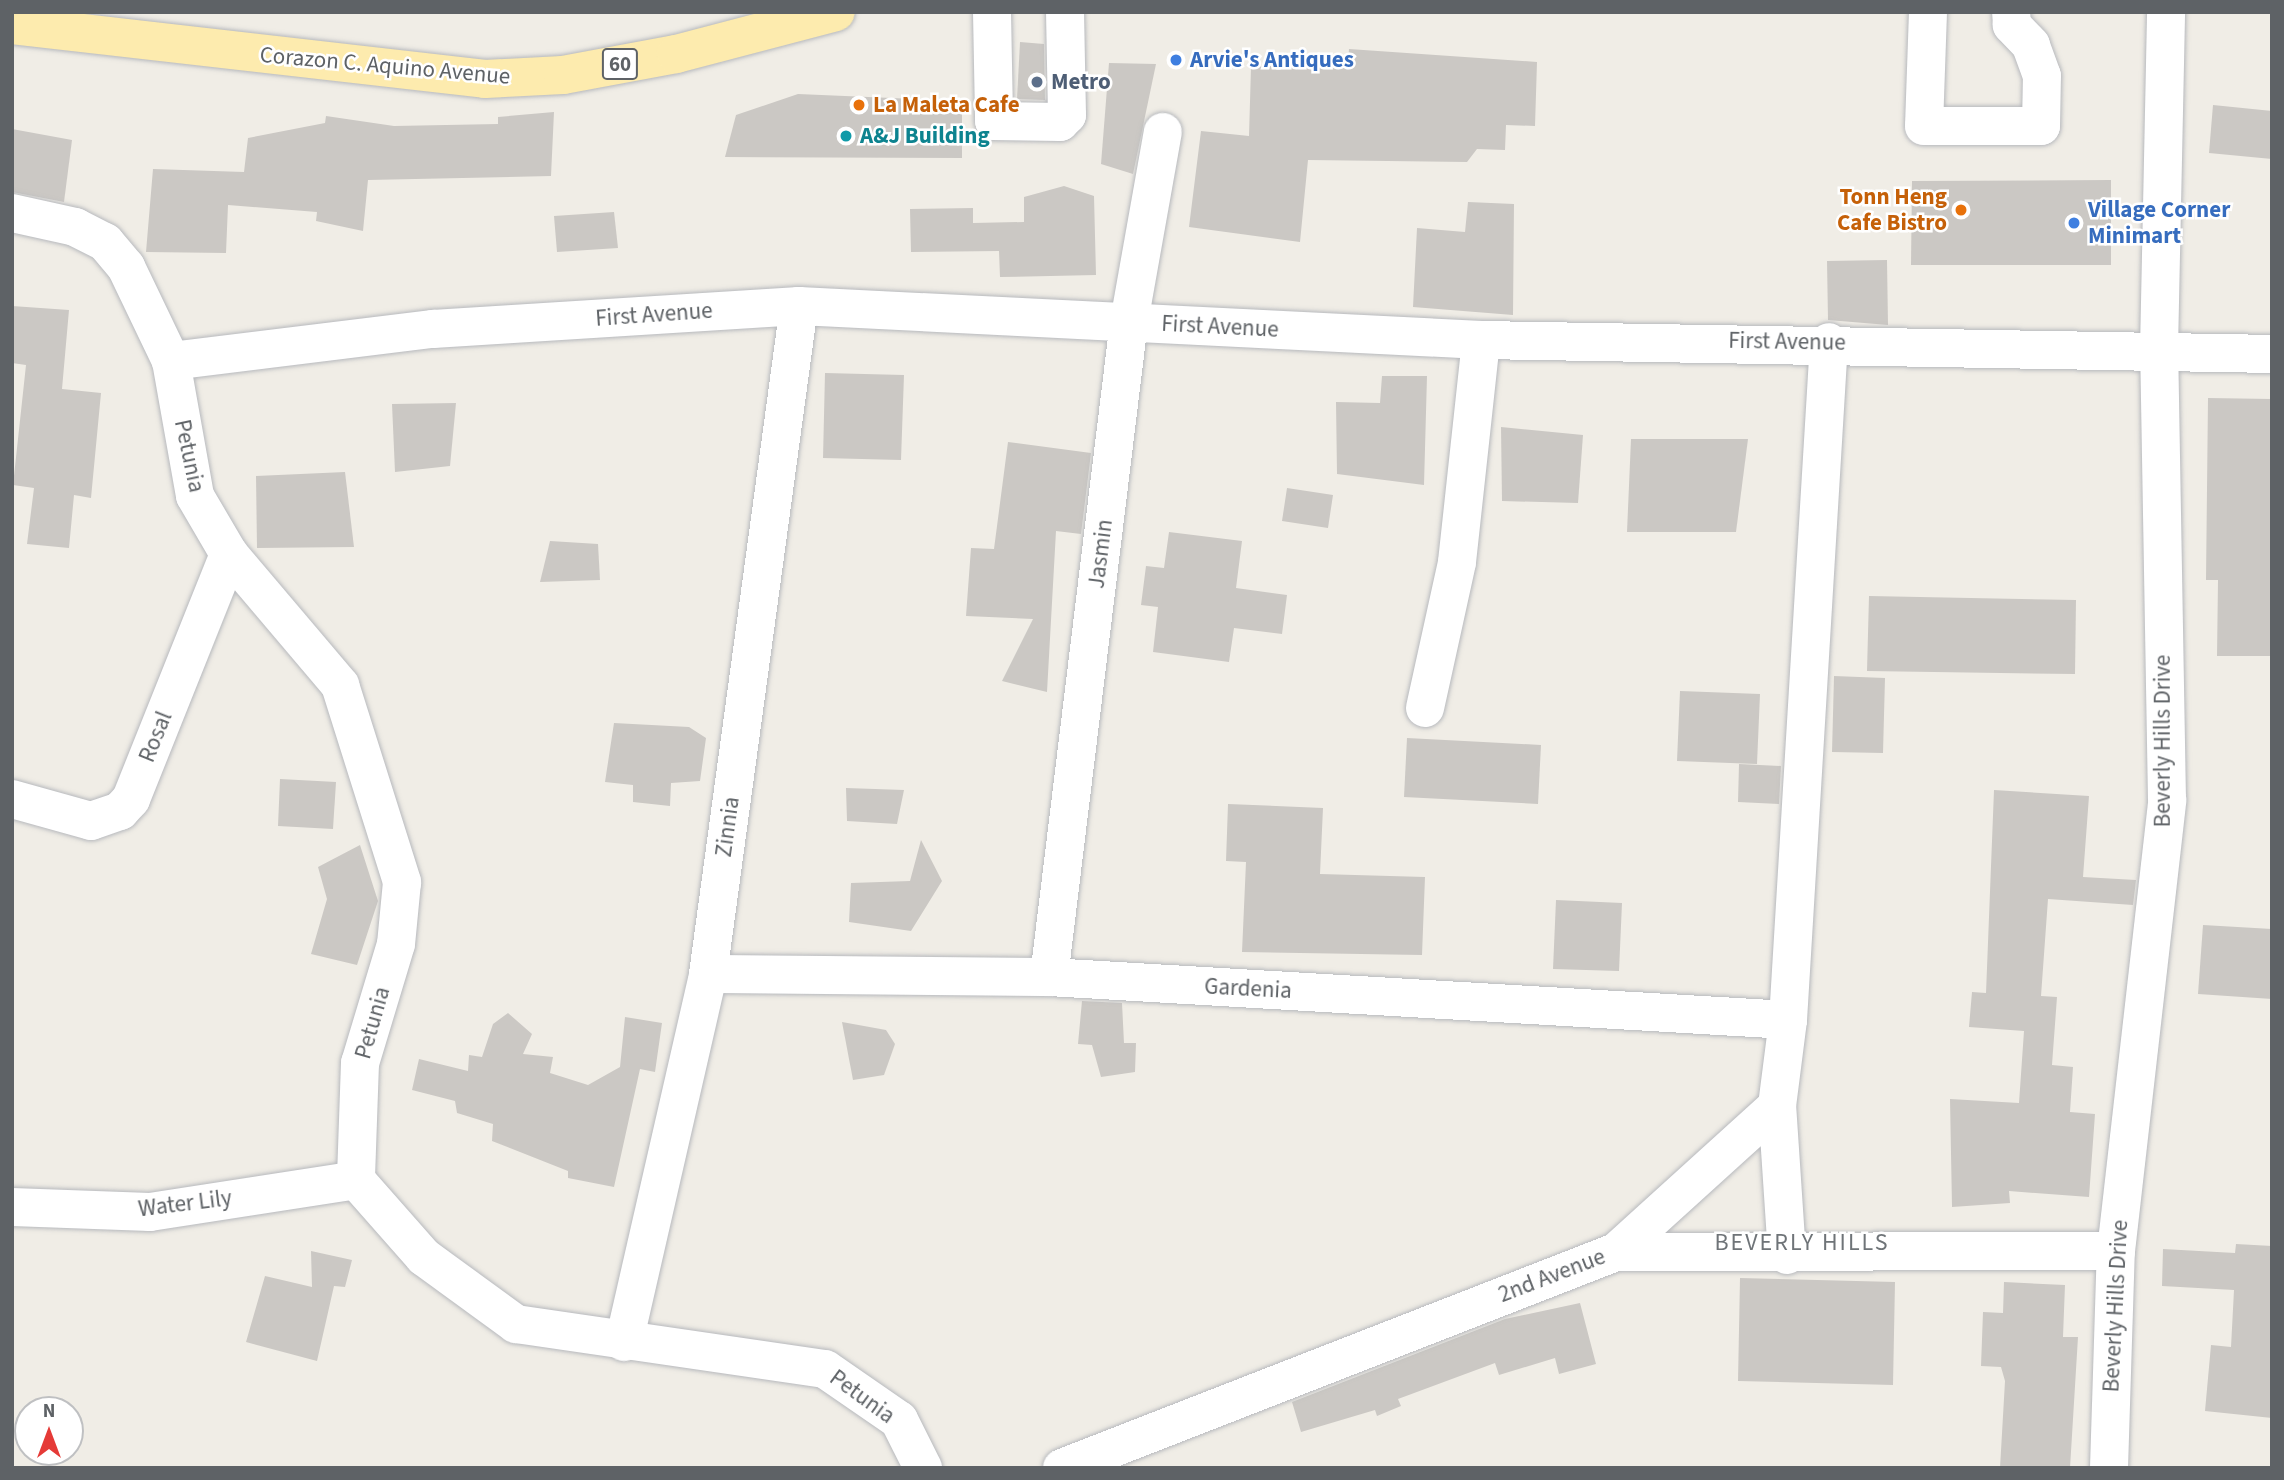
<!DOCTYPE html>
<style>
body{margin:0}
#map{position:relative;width:2284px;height:1480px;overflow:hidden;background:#f0ede6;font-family:"Source Sans 3",sans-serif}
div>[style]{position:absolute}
.building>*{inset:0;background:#cbc8c4}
.roads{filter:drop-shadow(0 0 2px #b7b9bd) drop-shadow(0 0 2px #b7b9bd)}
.minor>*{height:38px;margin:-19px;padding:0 19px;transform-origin:19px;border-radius:19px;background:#fff}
.major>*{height:38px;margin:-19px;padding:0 19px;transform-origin:19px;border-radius:19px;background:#fdebae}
.dots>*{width:19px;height:19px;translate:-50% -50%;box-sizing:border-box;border:4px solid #fff;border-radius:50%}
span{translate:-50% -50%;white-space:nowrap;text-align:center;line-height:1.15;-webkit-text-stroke:5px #fff;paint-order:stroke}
.shield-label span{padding:2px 5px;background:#fff;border:2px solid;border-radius:5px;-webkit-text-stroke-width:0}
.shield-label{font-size:21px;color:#5e6266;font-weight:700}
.shop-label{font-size:23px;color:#366cbe;font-weight:700}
.left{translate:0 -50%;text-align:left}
.street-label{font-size:23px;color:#5e6266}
.service-label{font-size:23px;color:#4e5e75;font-weight:700}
.food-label{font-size:23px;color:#c56008;font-weight:700}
.right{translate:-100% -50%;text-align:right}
.culture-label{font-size:23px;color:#0d838f;font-weight:700}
.neighbourhood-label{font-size:24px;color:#6f7478;letter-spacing:2px}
.frame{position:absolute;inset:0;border:14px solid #5e6266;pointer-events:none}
.north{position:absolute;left:14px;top:1396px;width:70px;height:70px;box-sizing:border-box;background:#fff;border:2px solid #bfc0c2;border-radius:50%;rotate:0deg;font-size:19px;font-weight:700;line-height:28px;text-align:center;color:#5e6266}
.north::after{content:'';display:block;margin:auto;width:24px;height:32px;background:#e53a37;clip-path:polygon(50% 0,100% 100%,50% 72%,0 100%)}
</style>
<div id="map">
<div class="building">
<i style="clip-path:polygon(1020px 42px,1044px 44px,1045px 100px,1017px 99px)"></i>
<i style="clip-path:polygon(1349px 49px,1537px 62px,1535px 126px,1506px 125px,1505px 150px,1477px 149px,1467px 162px,1308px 160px,1300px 242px,1189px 227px,1201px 131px,1249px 136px,1251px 67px,1348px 62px)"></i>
<i style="clip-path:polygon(1109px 63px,1156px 64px,1133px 174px,1101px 164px)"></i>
<i style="clip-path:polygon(798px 94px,962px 101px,962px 158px,725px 157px,736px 115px)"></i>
<i style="clip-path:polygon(2213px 105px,2272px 111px,2272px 159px,2209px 153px)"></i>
<i style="clip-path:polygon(554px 112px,551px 176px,368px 180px,363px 231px,316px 221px,317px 212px,228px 205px,226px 253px,146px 252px,153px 169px,244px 172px,248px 138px,325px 123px,326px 116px,394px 126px,498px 124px,498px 117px)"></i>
<i style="clip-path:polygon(12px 129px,72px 140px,64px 202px,12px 192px)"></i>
<i style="clip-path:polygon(2111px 180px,2111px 265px,1911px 265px,1912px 181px)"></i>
<i style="clip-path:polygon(1064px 186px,1094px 196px,1096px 275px,1000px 277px,999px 251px,911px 252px,910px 209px,973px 208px,973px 223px,1024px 222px,1024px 197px)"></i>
<i style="clip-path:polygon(1468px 202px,1514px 204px,1513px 315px,1413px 307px,1417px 228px,1465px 232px)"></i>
<i style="clip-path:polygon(614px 212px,618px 248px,557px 252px,554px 216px)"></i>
<i style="clip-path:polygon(1887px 260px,1888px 325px,1828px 320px,1827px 261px)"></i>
<i style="clip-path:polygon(12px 306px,69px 310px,62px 389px,101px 393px,91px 498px,74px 495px,69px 548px,27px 544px,34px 488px,13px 485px,26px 365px,12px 363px)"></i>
<i style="clip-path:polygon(825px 373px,904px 375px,901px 460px,823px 458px)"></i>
<i style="clip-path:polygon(1382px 376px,1427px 376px,1424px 485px,1337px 474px,1336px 402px,1380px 403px)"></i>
<i style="clip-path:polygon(2208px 398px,2272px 399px,2272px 656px,2217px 656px,2218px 580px,2206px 580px)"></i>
<i style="clip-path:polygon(456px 403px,450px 466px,395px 472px,392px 404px)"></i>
<i style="clip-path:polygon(1501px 427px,1583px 435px,1578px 503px,1502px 501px)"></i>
<i style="clip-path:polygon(1631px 439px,1748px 439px,1736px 532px,1627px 532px)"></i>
<i style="clip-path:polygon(1008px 442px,1091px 453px,1081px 534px,1056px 531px,1047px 692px,1002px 681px,1033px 619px,966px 616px,971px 548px,994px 549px)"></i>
<i style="clip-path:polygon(345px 472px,354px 547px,257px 548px,256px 476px)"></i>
<i style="clip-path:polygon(1287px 488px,1333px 495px,1328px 528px,1282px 521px)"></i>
<i style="clip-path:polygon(1169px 532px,1242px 541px,1236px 588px,1287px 595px,1282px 634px,1234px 628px,1229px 662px,1153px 652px,1158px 607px,1141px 605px,1146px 566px,1164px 568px)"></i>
<i style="clip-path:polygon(550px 541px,598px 544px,600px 580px,540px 582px)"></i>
<i style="clip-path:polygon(1869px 596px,2076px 600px,2075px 674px,1867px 671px)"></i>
<i style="clip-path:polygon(1834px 676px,1885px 678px,1883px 753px,1832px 752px)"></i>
<i style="clip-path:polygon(1680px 691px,1760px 694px,1757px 764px,1677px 761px)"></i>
<i style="clip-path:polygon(614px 723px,689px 727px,706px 738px,700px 781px,671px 783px,670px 806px,633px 802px,633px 785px,605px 782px)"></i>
<i style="clip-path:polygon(1407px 738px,1541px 745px,1538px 804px,1404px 797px)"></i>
<i style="clip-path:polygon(1739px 764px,1781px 766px,1779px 804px,1738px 802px)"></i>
<i style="clip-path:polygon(280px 779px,336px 782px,333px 829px,278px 826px)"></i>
<i style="clip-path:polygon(846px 788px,904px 790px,897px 824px,847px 821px)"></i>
<i style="clip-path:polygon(1994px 790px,2089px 796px,2083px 877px,2136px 880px,2133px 905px,2048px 899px,2041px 996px,2057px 997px,2052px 1065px,2073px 1067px,2070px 1112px,2095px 1114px,2089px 1197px,2009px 1191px,2010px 1203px,1952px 1207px,1950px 1099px,2019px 1103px,2024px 1031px,1969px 1027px,1972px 992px,1986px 993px)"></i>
<i style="clip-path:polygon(1228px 804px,1323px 808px,1320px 874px,1425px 877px,1422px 955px,1242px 952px,1246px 862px,1226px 861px)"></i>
<i style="clip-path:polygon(921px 840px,942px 881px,911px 931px,849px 922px,851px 883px,910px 881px)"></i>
<i style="clip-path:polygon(360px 845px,378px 901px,357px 965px,311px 954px,327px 899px,318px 867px)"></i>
<i style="clip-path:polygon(1556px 900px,1622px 903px,1619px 971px,1553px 969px)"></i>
<i style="clip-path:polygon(2203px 925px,2272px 929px,2272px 999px,2198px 994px)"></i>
<i style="clip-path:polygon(1082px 1001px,1122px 1003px,1124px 1043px,1136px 1043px,1135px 1072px,1101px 1077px,1092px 1045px,1078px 1044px)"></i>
<i style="clip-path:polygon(508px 1013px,532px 1034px,523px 1054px,553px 1057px,550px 1073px,588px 1085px,620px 1067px,625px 1017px,662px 1023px,655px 1072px,640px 1069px,614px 1187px,568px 1178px,568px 1171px,492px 1141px,493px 1124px,457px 1113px,455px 1101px,412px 1090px,419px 1059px,468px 1071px,469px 1055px,482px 1057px,493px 1024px)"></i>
<i style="clip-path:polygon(842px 1022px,886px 1030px,895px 1044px,884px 1075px,853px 1080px)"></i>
<i style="clip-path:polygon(2236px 1244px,2272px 1246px,2272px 1418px,2205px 1411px,2211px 1345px,2231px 1347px,2234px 1290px,2162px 1286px,2163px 1249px,2235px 1253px)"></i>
<i style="clip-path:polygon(311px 1251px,352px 1260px,345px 1287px,334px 1286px,317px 1361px,246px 1342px,265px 1276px,312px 1287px)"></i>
<i style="clip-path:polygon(1740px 1278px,1895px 1282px,1893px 1385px,1738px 1381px)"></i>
<i style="clip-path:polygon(2004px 1282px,2065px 1285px,2063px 1337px,2078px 1337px,2070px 1468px,2000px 1468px,2005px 1381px,2001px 1367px,1981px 1366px,1983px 1312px,2003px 1313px)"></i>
<i style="clip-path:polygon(1580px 1303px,1596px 1364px,1559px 1374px,1555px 1358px,1499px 1375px,1495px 1363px,1398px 1399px,1401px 1406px,1377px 1416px,1375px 1410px,1301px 1432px,1292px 1402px,1505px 1319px)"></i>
</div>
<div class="roads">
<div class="minor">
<i style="left:992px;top:12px;width:109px;rotate:88.9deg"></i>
<i style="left:994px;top:121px;width:66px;rotate:0.9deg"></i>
<i style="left:1060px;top:122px;width:10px;rotate:-45deg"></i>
<i style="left:1067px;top:115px;width:103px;rotate:-91.1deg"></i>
<i style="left:1928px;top:12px;width:114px;rotate:92deg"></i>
<i style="left:1924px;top:126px;width:117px"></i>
<i style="left:2041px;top:126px;width:50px;rotate:-88.9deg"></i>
<i style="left:2042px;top:76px;width:33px;rotate:-110deg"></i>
<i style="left:2031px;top:45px;width:28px;rotate:-134deg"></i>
<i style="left:2012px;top:25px;width:13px;rotate:-94deg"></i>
<i style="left:12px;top:213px;width:65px;rotate:12.5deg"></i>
<i style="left:75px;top:227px;width:34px;rotate:27deg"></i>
<i style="left:105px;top:242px;width:33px;rotate:50deg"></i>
<i style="left:126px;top:267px;width:104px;rotate:64.4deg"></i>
<i style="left:171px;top:361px;width:137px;rotate:79.9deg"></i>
<i style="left:195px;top:496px;width:67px;rotate:59.6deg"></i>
<i style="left:229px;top:554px;width:172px;rotate:49.7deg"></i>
<i style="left:340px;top:685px;width:207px;rotate:72.5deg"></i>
<i style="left:402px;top:882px;width:62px;rotate:95.5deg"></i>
<i style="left:396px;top:944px;width:124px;rotate:106.8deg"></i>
<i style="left:360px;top:1063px;width:117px;rotate:92deg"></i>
<i style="left:356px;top:1180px;width:103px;rotate:48.6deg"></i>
<i style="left:424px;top:1257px;width:114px;rotate:36.1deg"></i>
<i style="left:516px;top:1324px;width:312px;rotate:8.3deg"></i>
<i style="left:825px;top:1369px;width:90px;rotate:34.6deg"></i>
<i style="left:899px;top:1420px;width:54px;rotate:63.4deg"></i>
<i style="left:171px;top:361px;width:264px;rotate:-7deg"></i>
<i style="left:433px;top:329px;width:367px;rotate:-3.6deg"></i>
<i style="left:799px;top:306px;width:683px;rotate:2.85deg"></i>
<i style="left:1481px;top:340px;width:791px;rotate:1.01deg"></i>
<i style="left:1425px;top:708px;width:149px;rotate:-77.6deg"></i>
<i style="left:1457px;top:562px;width:223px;rotate:-83.8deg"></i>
<i style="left:12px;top:799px;width:82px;rotate:15.6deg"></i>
<i style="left:91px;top:821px;width:31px;rotate:-19deg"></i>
<i style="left:120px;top:811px;width:16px;rotate:-47deg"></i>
<i style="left:131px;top:799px;width:264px;rotate:-68.2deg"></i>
<i style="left:708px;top:974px;width:341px;rotate:0.5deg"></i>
<i style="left:1049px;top:977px;width:740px;rotate:3.33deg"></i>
<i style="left:1049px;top:977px;width:660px;rotate:-83.04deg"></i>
<i style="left:1129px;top:322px;width:193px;rotate:-79.9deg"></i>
<i style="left:12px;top:1207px;width:138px;rotate:2.1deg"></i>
<i style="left:150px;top:1212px;width:208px;rotate:-8.8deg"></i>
<i style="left:1616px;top:1252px;width:217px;rotate:-42.2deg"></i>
<i style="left:1787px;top:1255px;width:149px;rotate:-93.8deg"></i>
<i style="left:1777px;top:1106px;width:87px;rotate:-82.7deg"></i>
<i style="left:1788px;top:1020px;width:679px;rotate:-86.54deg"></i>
<i style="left:624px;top:1342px;width:377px;rotate:-77.1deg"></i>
<i style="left:708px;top:974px;width:674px;rotate:-82.24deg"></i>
<i style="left:1062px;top:1468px;width:595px;rotate:-21.3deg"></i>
<i style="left:1616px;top:1252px;width:500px;rotate:-0.11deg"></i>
<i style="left:2109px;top:1468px;width:217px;rotate:-88.2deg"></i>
<i style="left:2116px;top:1251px;width:454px;rotate:-83.5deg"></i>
<i style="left:2167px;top:800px;width:450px;rotate:-91deg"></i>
<i style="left:2159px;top:350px;width:338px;rotate:-88.8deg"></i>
</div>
<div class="major">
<i style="left:12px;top:25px;width:476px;rotate:6.5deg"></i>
<i style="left:485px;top:79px;width:78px;rotate:-2.9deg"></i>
<i style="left:563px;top:75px;width:115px;rotate:-10.5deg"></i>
<i style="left:676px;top:54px;width:165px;rotate:-14.7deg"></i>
</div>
</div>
<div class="dots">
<i style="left:1176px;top:60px;background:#3f7fe0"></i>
<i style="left:1037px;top:82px;background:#5c6f8a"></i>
<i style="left:859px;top:105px;background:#e8710a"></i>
<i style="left:846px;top:136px;background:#0f9aa8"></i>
<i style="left:1961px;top:210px;background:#e8710a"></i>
<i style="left:2074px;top:223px;background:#3f7fe0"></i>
</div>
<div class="shield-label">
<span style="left:620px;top:64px">60</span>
</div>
<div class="shop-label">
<span class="left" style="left:1190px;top:60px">Arvie's Antiques</span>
<span class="left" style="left:2088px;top:223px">Village Corner<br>Minimart</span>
</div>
<div class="street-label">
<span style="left:385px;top:66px;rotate:5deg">Corazon C. Aquino Avenue</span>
<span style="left:654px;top:315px;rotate:-4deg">First Avenue</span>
<span style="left:1220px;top:327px;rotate:3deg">First Avenue</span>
<span style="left:1787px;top:342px;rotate:1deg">First Avenue</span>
<span style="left:189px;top:456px;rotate:78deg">Petunia</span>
<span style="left:1101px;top:554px;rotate:-83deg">Jasmin</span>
<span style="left:156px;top:737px;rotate:-68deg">Rosal</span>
<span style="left:2163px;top:741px;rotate:-90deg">Beverly Hills Drive</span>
<span style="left:728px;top:827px;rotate:-82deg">Zinnia</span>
<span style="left:1248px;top:989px;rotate:3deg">Gardenia</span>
<span style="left:373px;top:1023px;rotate:-74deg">Petunia</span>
<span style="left:185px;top:1204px;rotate:-7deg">Water Lily</span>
<span style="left:1552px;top:1276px;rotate:-21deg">2nd Avenue</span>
<span style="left:2116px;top:1306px;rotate:-87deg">Beverly Hills Drive</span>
<span style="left:862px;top:1397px;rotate:36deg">Petunia</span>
</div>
<div class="service-label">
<span class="left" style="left:1051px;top:82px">Metro</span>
</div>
<div class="food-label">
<span class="left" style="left:873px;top:105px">La Maleta Cafe</span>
<span class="right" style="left:1947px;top:210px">Tonn Heng<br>Cafe Bistro</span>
</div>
<div class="culture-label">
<span class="left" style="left:860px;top:136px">A&amp;J Building</span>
</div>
<div class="neighbourhood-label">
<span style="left:1802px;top:1243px">BEVERLY HILLS</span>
</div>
<div class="frame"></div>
<div class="north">N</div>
</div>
